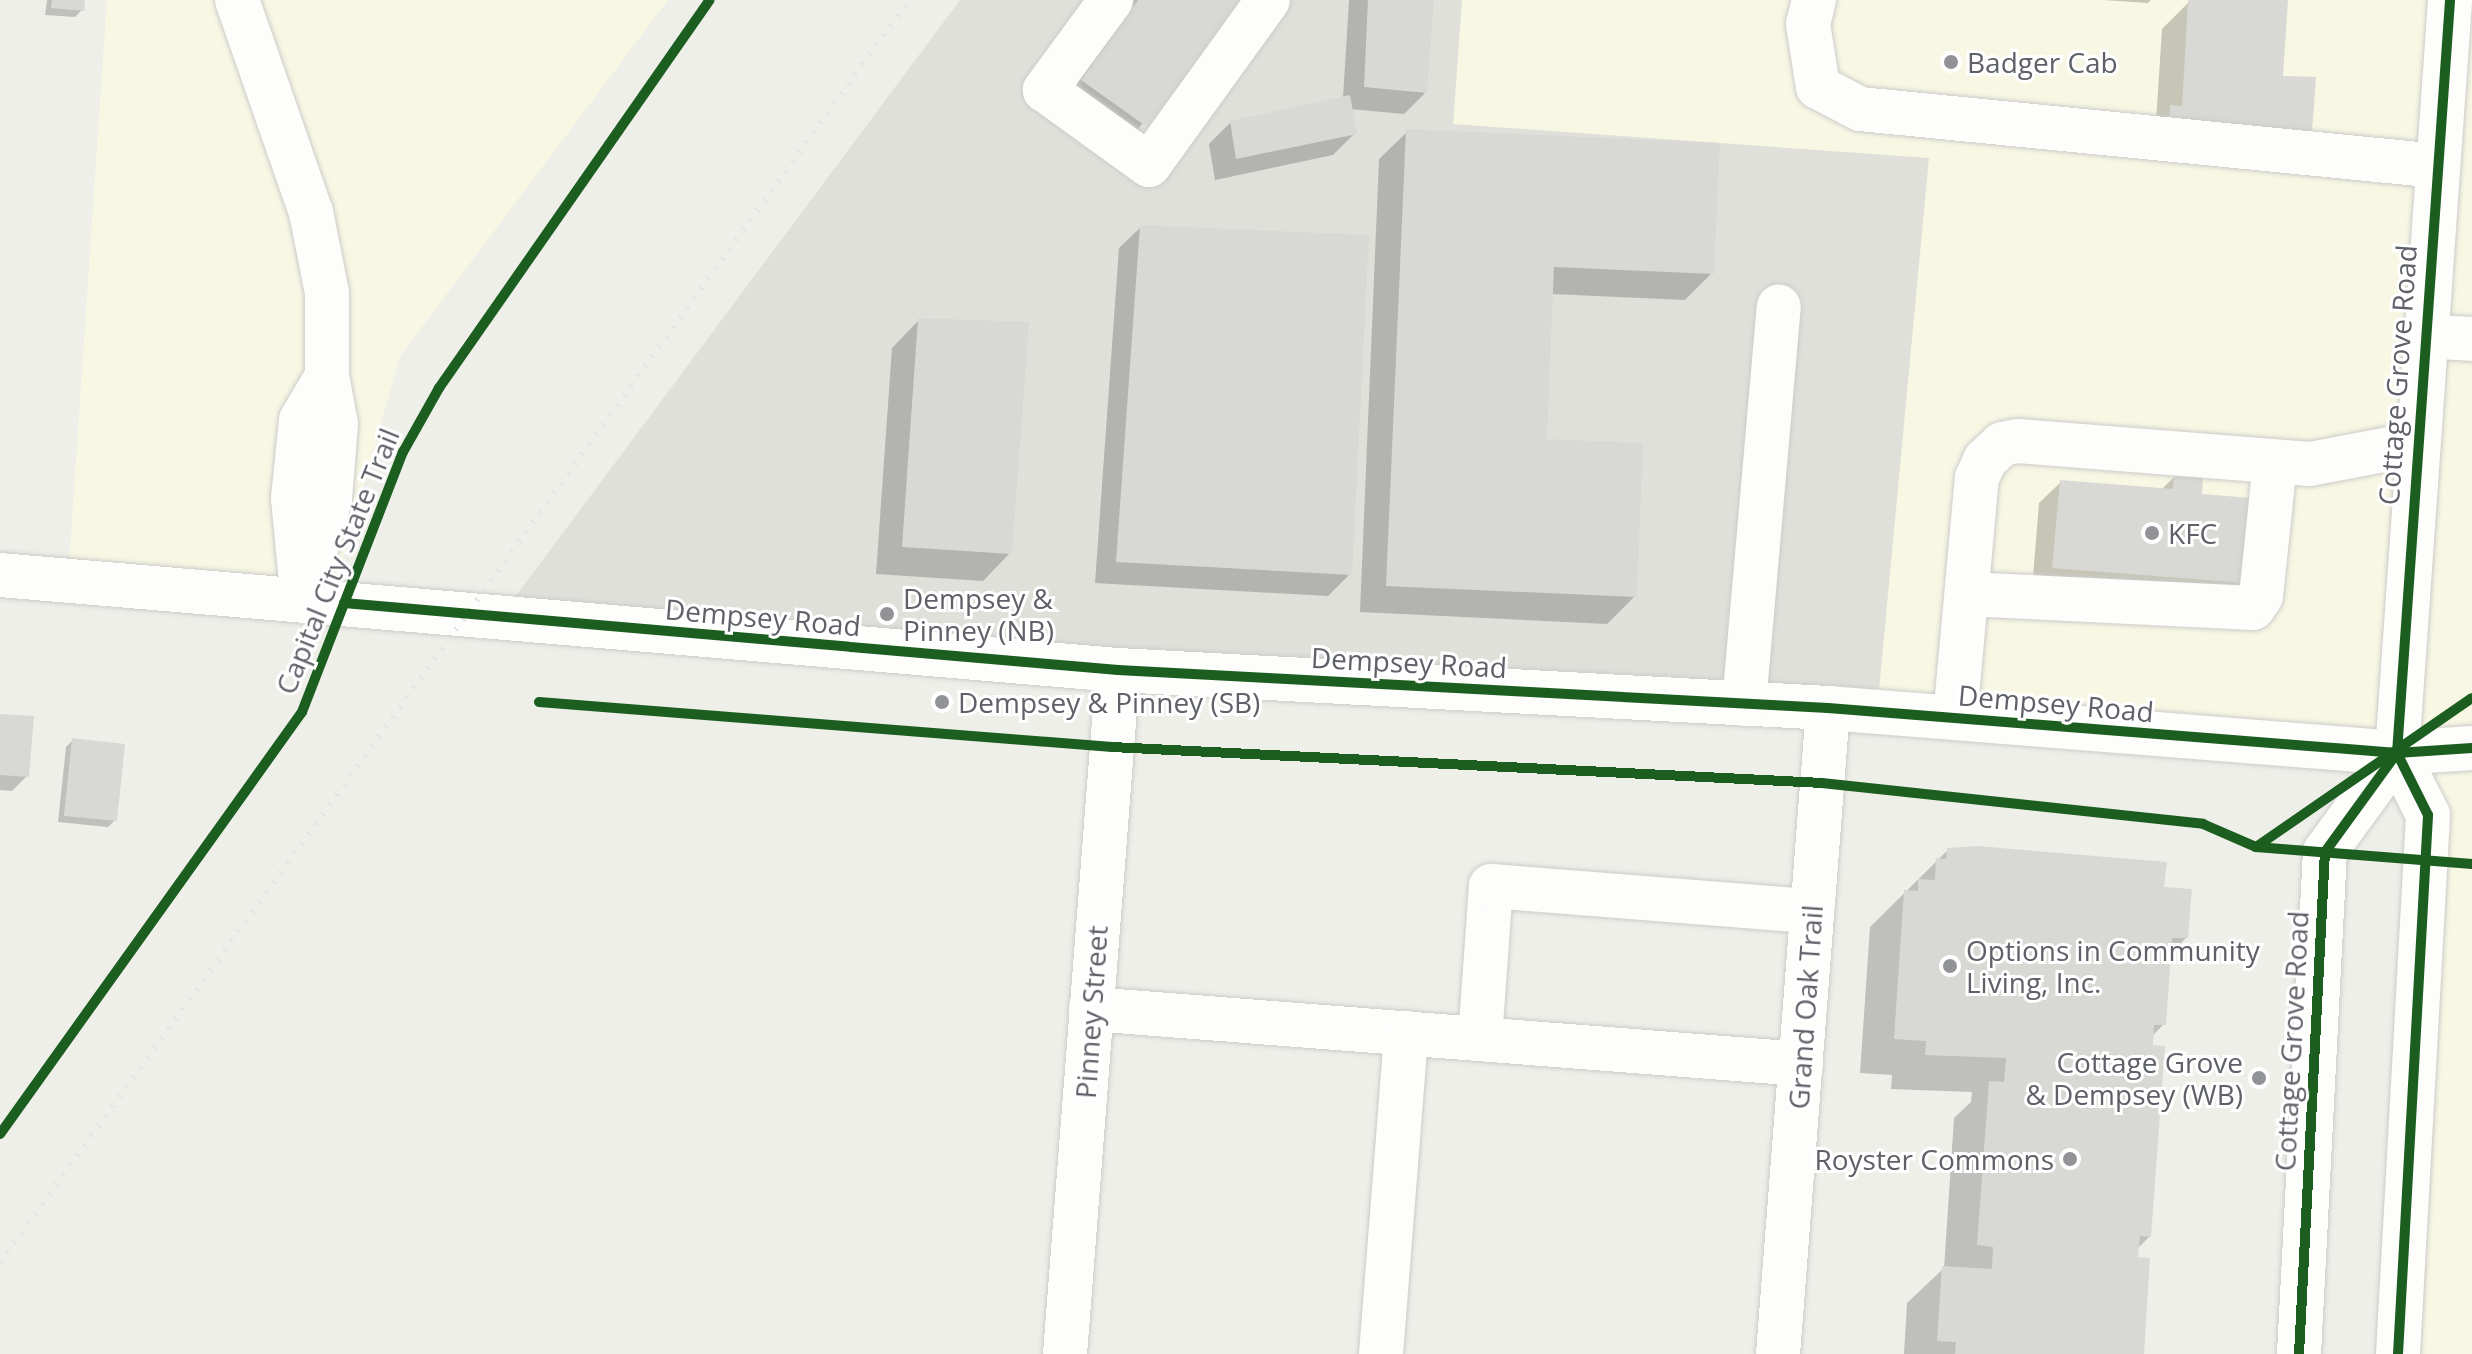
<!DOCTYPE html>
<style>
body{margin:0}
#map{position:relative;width:2472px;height:1354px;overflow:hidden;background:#efefea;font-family:"Open Sans",sans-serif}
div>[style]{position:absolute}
.commercial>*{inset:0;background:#f8f7e4}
.industrial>*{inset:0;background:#e0e0db}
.shadow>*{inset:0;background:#0003}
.building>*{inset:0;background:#d8d8d5}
.roads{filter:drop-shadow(0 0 2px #cbccca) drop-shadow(0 0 2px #cbccca)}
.minor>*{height:44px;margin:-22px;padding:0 22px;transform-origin:22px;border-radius:22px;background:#fdfdfc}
.rail>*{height:6px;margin-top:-3px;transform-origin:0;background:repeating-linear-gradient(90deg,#e5e5e5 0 2px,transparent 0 12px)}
.cycleway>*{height:10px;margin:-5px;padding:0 5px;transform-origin:5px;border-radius:5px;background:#1b5e20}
.dots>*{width:22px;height:22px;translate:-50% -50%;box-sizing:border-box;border:4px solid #fff;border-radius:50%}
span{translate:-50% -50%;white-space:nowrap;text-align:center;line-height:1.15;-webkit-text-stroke:6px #fff;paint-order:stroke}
.poi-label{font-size:28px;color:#5f6168}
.left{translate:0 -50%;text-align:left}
.right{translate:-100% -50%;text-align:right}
.street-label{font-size:28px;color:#5f6168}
</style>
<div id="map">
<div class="commercial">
<i style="clip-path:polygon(107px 0,668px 0,400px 356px,331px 601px,68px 580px)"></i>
<i style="clip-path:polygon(1462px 0,2472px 0,2472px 1354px,2398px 1354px,2428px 815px,2397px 753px,1877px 712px,1453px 124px)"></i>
</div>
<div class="industrial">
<i style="clip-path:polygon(960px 0,1462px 0,1453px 124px,1929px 158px,1877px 712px,498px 620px)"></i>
</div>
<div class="shadow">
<i style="clip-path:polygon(47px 0,83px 0,82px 10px,75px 17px,45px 15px)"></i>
<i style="clip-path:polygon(1134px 0,1239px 0,1124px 147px,1061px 103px)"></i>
<i style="clip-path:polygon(1349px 0,1432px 0,1426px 92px,1404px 114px,1350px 109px,1355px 133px,1333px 155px,1215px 180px,1209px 144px,1231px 122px,1343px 98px)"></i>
<i style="clip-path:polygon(2103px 0,2151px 0,2148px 3px)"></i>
<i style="clip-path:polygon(2286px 0,2160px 159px,2156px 122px,2162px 29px,2189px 2px)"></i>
<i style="clip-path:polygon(1407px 132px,1712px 273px,1685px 300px,1551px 294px,1545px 441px,1635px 596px,1607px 624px,1360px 612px,1379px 159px)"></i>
<i style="clip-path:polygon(1141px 227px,1350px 574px,1328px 596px,1095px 583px,1119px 248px)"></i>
<i style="clip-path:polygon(919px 320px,1010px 553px,983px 581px,876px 574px,892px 348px)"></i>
<i style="clip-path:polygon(2175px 476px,2199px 496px,2242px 582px,2220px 604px,2032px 589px,2039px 503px,2061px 482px,2161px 490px)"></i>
<i style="clip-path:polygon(0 716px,27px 776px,12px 791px,0 790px)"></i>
<i style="clip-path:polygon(73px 740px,115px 820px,108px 827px,58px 822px,66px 747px)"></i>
<i style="clip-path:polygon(1948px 850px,2162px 889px,2186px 938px,2168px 956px,2164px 1024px,2152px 1036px,2150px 1236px,2137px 1249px,2142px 1354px,1904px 1354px,1907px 1303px,1944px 1268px,1954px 1118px,1971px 1102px,1972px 1092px,1891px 1089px,1892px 1075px,1860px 1073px,1870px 927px)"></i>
</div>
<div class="building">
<i style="clip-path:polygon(52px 0,85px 0,84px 11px,51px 8px)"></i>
<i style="clip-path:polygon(1138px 0,1242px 0,1147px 127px,1081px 80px)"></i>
<i style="clip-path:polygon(1368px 0,1434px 0,1427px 93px,1364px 87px)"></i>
<i style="clip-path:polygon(2188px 0,2288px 0,2283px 76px,2316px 77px,2312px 132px,2169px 132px,2170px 105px,2182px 106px)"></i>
<i style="clip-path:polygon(1350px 95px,1357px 134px,1236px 159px,1230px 121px)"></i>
<i style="clip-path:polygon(1406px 129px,1720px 143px,1714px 274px,1554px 267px,1547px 439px,1643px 443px,1637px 597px,1386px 586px)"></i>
<i style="clip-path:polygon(1140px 225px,1369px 235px,1352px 575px,1116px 562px)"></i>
<i style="clip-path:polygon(918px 318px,1029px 322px,1012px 554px,902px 547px)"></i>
<i style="clip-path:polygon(2174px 474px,2203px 476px,2202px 494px,2251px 498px,2244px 583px,2052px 568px,2060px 480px,2173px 489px)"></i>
<i style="clip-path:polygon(0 714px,34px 716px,29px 777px,0 775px)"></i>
<i style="clip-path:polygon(72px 738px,125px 744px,117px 821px,64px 816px)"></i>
<i style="clip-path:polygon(1977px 846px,2167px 862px,2164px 887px,2192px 889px,2188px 938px,2172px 938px,2166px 1025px,2154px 1025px,2153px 1045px,2165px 1046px,2151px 1237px,2140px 1236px,2138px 1257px,2150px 1258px,2144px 1354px,1955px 1354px,1956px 1342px,1937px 1341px,1942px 1266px,1992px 1269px,1993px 1247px,1977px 1245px,1989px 1081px,2004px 1082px,2006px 1058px,1925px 1055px,1926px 1041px,1894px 1039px,1904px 890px,1918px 891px,1918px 879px,1935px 880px,1936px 858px,1946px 859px,1947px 848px)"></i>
</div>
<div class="roads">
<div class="minor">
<i style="left:237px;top:0;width:225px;rotate:70.8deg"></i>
<i style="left:311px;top:212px;width:83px;rotate:78.8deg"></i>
<i style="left:327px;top:293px;width:83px;rotate:90deg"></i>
<i style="left:327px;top:376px;width:49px;rotate:79.4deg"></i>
<i style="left:336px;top:424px;width:75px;rotate:94.6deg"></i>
<i style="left:330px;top:499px;width:103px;rotate:105.8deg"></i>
<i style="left:1111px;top:0;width:112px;rotate:126.3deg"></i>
<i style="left:1045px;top:90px;width:128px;rotate:35.8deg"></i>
<i style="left:1149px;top:165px;width:203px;rotate:-54.2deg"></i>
<i style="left:1814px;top:0;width:25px;rotate:104deg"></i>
<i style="left:1808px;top:24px;width:64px;rotate:81deg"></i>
<i style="left:1818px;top:87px;width:47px;rotate:27.6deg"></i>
<i style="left:1860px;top:109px;width:581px;rotate:5.63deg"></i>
<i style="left:2424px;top:336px;width:48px;rotate:3.6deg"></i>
<i style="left:300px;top:572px;width:74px;rotate:-95.4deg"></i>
<i style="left:293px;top:498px;width:78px;rotate:-84.1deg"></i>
<i style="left:301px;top:420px;width:51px;rotate:-59.4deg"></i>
<i style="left:0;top:575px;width:1122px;rotate:4.86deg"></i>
<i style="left:1118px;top:670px;width:711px;rotate:3.06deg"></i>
<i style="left:1828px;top:708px;width:571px;rotate:4.52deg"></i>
<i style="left:2397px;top:753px;width:75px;rotate:-3.8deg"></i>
<i style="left:1967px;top:594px;width:286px;rotate:2.8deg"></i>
<i style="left:2253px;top:608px;width:14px;rotate:-56deg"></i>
<i style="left:2261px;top:596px;width:135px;rotate:-84deg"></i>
<i style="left:1744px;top:704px;width:399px;rotate:-85deg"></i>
<i style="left:1955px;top:718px;width:241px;rotate:-84.8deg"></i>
<i style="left:1977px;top:478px;width:20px;rotate:-66deg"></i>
<i style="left:1985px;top:460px;width:23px;rotate:-43deg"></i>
<i style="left:2002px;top:444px;width:16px;rotate:-11deg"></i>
<i style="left:2018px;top:441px;width:293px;rotate:4.5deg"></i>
<i style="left:2310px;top:464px;width:108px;rotate:-10.7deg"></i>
<i style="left:1091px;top:1009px;width:712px;rotate:4.43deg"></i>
<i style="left:1480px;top:1039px;width:153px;rotate:-85.9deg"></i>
<i style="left:1491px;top:886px;width:322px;rotate:4.5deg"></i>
<i style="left:1065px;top:1354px;width:686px;rotate:-85.57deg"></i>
<i style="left:1381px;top:1354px;width:322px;rotate:-85.5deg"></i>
<i style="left:1778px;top:1354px;width:648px;rotate:-85.57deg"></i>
<i style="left:2299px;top:1354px;width:503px;rotate:-87.04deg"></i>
<i style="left:2325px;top:852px;width:122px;rotate:-54deg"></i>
<i style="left:2398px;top:1354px;width:540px;rotate:-86.81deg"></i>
<i style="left:2428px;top:815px;width:69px;rotate:-116.6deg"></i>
<i style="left:2397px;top:753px;width:755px;rotate:-85.97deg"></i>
</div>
</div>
<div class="rail">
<i style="left:0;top:1263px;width:1556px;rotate:-54.26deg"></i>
</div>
<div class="cycleway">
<i style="left:344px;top:603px;width:777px;rotate:4.95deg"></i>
<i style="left:1118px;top:670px;width:711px;rotate:3.06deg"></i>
<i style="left:1828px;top:708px;width:571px;rotate:4.52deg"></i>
<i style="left:2397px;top:753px;width:75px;rotate:-3.8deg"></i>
<i style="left:539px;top:702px;width:575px;rotate:4.49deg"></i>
<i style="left:1112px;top:747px;width:711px;rotate:2.9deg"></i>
<i style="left:1822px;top:783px;width:383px;rotate:6.1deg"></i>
<i style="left:2203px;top:824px;width:58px;rotate:23.5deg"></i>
<i style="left:2256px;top:847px;width:217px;rotate:4.5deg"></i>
<i style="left:2256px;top:847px;width:262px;rotate:-34.6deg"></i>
<i style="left:0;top:1134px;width:519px;rotate:-54.41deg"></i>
<i style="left:302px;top:712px;width:279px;rotate:-68.8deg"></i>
<i style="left:403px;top:452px;width:73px;rotate:-60.6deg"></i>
<i style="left:439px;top:388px;width:473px;rotate:-55.1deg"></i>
<i style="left:2299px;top:1354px;width:503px;rotate:-87.04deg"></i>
<i style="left:2325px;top:852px;width:122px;rotate:-54deg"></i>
<i style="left:2398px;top:1354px;width:540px;rotate:-86.81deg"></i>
<i style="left:2428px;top:815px;width:69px;rotate:-116.6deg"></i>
<i style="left:2397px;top:753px;width:755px;rotate:-85.97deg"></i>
</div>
<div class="dots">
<i style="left:1951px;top:62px;background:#919396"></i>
<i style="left:2152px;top:533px;background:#919396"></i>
<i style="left:887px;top:614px;background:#919396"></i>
<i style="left:942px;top:702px;background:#919396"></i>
<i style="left:1950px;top:966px;background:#919396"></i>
<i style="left:2259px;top:1078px;background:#919396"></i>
<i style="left:2070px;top:1159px;background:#919396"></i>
</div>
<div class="poi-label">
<span class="left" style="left:1967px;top:62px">Badger Cab</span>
<span class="left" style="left:2168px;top:533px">KFC</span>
<span class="left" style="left:903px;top:614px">Dempsey &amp;<br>Pinney (NB)</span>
<span class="left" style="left:958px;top:702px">Dempsey &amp; Pinney (SB)</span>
<span class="left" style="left:1966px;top:966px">Options in Community<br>Living, Inc.</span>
<span class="right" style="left:2243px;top:1078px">Cottage Grove<br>&amp; Dempsey (WB)</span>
<span class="right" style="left:2054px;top:1159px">Royster Commons</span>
</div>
<div class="street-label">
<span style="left:2397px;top:375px;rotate:-86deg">Cottage Grove Road</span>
<span style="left:337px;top:561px;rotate:-68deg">Capital City State Trail</span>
<span style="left:763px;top:617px;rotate:5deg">Dempsey Road</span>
<span style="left:1409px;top:662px;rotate:3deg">Dempsey Road</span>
<span style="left:2056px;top:703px;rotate:5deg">Dempsey Road</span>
<span style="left:1805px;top:1007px;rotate:-86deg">Grand Oak Trail</span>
<span style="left:1091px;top:1012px;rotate:-86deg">Pinney Street</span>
<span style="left:2291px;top:1041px;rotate:-87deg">Cottage Grove Road</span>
</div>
</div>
